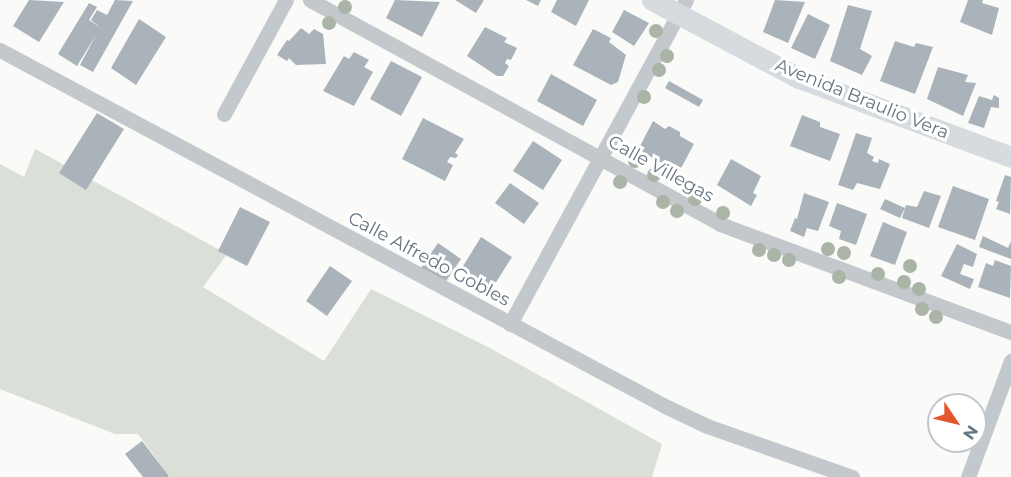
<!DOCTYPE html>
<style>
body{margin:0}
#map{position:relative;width:1011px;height:477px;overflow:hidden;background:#fafaf8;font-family:Montserrat,sans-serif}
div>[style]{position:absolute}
.green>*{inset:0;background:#dadfd7}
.building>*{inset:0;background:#aab3b9}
.street>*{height:15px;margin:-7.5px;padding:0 7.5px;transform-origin:7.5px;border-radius:7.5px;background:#c3c8cc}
.secondary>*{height:21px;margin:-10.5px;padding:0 10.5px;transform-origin:10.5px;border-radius:10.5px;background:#d6dbdf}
.trees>*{width:14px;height:14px;margin:-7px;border-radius:50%;background:#aab4a7}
span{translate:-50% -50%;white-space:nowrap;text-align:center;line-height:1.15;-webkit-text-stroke:6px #fff;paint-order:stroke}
.street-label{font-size:18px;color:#657683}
.north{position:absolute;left:927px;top:393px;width:60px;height:60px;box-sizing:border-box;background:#fff;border:2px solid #c1c8cd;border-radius:50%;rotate:125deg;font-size:16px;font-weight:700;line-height:24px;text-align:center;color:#657683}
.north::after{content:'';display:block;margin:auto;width:21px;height:27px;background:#e4572e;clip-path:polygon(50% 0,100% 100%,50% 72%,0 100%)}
</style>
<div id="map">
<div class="green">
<i style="clip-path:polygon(35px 149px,227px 254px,203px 287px,324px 361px,371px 289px,490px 348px,662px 444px,652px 477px,170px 477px,138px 434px,115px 434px,0 389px,0 164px,24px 177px)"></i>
</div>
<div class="building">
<i style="clip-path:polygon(29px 0,64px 2px,39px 42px,13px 26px)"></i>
<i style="clip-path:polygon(115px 0,133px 1px,93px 72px,80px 65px,96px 35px,77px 66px,58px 54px,89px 3px,97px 7px,89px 20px,101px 28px,91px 20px,97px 10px,107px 15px)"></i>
<i style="clip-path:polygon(395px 0,440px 2px,422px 37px,386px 18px)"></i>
<i style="clip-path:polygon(455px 0,484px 0,476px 13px)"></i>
<i style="clip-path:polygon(526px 0,541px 0,538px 6px)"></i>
<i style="clip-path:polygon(557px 0,589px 0,576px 26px,551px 12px)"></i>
<i style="clip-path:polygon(775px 0,805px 2px,788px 43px,763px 32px)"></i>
<i style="clip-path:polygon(968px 0,983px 0,982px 3px,999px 8px,992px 35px,960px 22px)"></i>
<i style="clip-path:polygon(848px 5px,872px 11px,860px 49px,872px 56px,862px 75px,830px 61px)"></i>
<i style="clip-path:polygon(624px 10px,649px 23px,634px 46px,612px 32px)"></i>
<i style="clip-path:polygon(808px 14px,830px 25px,815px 59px,791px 48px)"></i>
<i style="clip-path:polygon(139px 19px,166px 37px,136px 85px,111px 68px)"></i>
<i style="clip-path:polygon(485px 27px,507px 38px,504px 42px,517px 48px,511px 60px,507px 59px,505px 63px,509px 66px,503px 76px,497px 76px,467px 56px)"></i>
<i style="clip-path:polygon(301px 28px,309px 34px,314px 29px,323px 34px,326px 64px,296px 65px,289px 58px,287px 61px,277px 55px,287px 40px,289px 41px)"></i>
<i style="clip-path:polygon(593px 29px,611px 38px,609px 42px,626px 55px,618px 82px,611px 85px,573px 65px)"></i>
<i style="clip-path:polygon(895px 41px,914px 47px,916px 43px,933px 47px,915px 94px,880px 81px)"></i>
<i style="clip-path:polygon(354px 52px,369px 60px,364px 67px,373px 72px,354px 106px,323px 91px,344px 56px,349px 59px)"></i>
<i style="clip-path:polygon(391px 61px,422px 77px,401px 116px,370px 99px)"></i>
<i style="clip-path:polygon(938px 67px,968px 75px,965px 82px,976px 83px,963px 116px,927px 99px)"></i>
<i style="clip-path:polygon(551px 74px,597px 100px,583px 126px,537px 101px)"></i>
<i style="clip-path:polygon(669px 81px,703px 100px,699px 107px,665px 88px)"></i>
<i style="clip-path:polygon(994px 95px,999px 98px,999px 108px,991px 107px,984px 128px,968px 123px,979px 96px,992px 100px)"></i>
<i style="clip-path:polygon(97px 113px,124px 129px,86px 190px,59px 173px)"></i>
<i style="clip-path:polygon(802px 115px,820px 122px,820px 127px,840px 134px,830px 161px,790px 146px)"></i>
<i style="clip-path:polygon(423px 118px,464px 139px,455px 153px,458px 155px,456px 158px,450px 157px,447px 162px,453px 165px,445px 181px,402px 159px)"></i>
<i style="clip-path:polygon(653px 121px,665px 129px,669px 126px,680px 132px,680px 136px,694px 144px,679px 172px,638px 150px)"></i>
<i style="clip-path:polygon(856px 133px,872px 138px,867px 153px,874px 157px,872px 161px,878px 163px,879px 159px,890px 164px,880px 189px,857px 183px,853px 190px,838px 185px)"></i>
<i style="clip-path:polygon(533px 141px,562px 160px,543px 190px,513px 171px)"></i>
<i style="clip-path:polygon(731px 159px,761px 176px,753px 193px,757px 195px,751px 206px,717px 185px)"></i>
<i style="clip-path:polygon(1005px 175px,1011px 177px,1010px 214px,996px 209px,999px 202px,996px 201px)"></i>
<i style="clip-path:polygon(510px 183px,539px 203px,524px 224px,495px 203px)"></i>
<i style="clip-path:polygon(953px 186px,989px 199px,975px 240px,938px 227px)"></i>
<i style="clip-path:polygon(924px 191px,941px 196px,929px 228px,902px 218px,906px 205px,917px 207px)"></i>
<i style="clip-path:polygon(804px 193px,829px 202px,818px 231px,807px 228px,804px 237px,790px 231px,795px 218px,797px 219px)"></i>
<i style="clip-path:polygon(885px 199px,905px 208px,900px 218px,880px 209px)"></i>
<i style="clip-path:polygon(837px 203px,867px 214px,856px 245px,839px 239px,841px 231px,829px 226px)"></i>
<i style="clip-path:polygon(240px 207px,270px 222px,247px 266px,218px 251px)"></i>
<i style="clip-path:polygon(883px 222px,907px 232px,895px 265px,870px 256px)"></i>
<i style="clip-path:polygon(983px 236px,1008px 248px,1011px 241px,1011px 259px,979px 247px)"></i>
<i style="clip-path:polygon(481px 237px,512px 257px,491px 290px,460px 271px)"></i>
<i style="clip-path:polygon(438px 243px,461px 259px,444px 284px,421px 268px)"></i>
<i style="clip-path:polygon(957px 244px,977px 254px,973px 267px,964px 264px,960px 274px,974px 279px,970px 289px,941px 276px)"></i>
<i style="clip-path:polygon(995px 260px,1011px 266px,1010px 298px,978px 287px,986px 263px,993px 266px)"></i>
<i style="clip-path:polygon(330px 266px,352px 281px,327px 316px,306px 301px)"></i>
<i style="clip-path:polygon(142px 441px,169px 476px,168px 477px,143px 477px,125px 454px)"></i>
</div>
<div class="street">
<i style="left:310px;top:0;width:467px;rotate:28.6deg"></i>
<i style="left:720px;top:224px;width:310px;rotate:20.4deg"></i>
<i style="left:0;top:50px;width:757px;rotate:28.16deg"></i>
<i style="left:667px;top:407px;width:44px;rotate:25.4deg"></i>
<i style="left:707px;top:426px;width:154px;rotate:19.4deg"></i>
<i style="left:224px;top:114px;width:130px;rotate:-61.5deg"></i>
<i style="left:510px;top:324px;width:369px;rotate:-61.5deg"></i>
<i style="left:968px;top:477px;width:124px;rotate:-69.7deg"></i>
</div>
<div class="secondary">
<i style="left:652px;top:0;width:166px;rotate:28deg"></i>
<i style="left:799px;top:78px;width:226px;rotate:20.4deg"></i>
</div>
<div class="trees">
<i style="left:345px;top:7px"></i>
<i style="left:329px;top:23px"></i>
<i style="left:656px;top:31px"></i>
<i style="left:667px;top:56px"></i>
<i style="left:659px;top:70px"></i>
<i style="left:644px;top:97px"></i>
<i style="left:635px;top:161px"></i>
<i style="left:654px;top:175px"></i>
<i style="left:620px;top:182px"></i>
<i style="left:695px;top:199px"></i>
<i style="left:663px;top:202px"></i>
<i style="left:677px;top:211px"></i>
<i style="left:723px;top:213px"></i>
<i style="left:828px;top:249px"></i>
<i style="left:759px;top:250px"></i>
<i style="left:844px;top:253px"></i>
<i style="left:774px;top:255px"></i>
<i style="left:789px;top:260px"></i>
<i style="left:910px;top:266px"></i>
<i style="left:878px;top:274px"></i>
<i style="left:839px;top:277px"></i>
<i style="left:904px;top:282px"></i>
<i style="left:919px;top:289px"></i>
<i style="left:922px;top:309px"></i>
<i style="left:936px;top:317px"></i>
</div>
<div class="street-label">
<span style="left:862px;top:99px;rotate:22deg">Avenida Braulio Vera</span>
<span style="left:661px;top:169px;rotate:29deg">Calle Villegas</span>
<span style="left:429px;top:259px;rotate:28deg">Calle Alfredo Gobles</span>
</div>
<div class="north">N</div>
</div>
